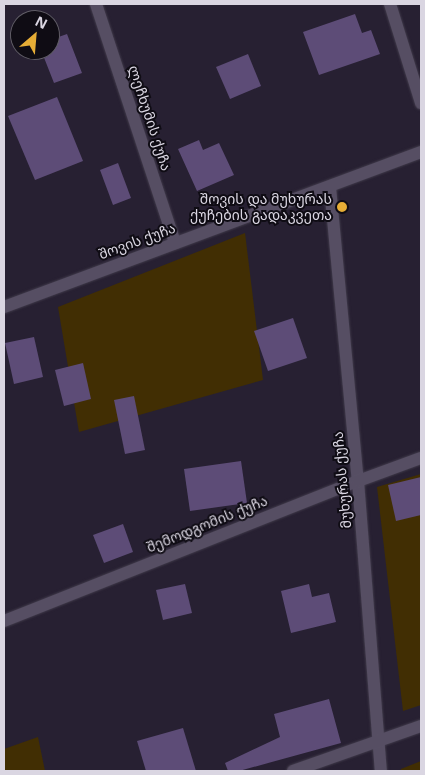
<!DOCTYPE html>
<meta charset="utf-8">
<style>
body{margin:0}
#map{position:relative;width:425px;height:775px;overflow:hidden;background:#272032;font-family:Georgia,"Noto Sans Georgian",serif}
div>[style]{position:absolute}
.green>*{inset:0;background:#412e03}
.building>*{inset:0;background:#5d4c77}
.roads{filter:drop-shadow(0 0 1px #403a4a) drop-shadow(0 0 1px #403a4a)}
.street>*{height:12px;margin:-6px;padding:0 6px;transform-origin:6px;border-radius:6px;background:#564e63}
.secondary>*{height:12px;margin:-6px;padding:0 6px;transform-origin:6px;border-radius:6px;background:#564e63}
.dots>*{width:14px;height:14px;translate:-50% -50%;box-sizing:border-box;border:2px solid #0f0c14;border-radius:50%}
span{translate:-50% -50%;white-space:nowrap;text-align:center;line-height:1.15;-webkit-text-stroke:4px #0f0c14;paint-order:stroke}
.street-label{font-size:14px;color:#dad6e2}
.poi-label{font-size:14px;color:#dad6e2}
.right{translate:-100% -50%;text-align:right}
.frame{position:absolute;inset:0;border:5px solid #dad6e2;pointer-events:none}
.north{position:absolute;left:10px;top:10px;width:50px;height:50px;box-sizing:border-box;background:#0f0c14;border:1px solid #605d66;border-radius:50%;rotate:27deg;font-size:14px;font-weight:700;line-height:20px;text-align:center;color:#dad6e2}
.north::after{content:'';display:block;margin:auto;width:18px;height:22px;background:#e6ad36;clip-path:polygon(50% 0,100% 100%,50% 72%,0 100%)}
</style>
<div id="map">
<div class="green">
<i style="clip-path:polygon(245px 233px,263px 380px,79px 432px,58px 307px)"></i>
<i style="clip-path:polygon(421px 474px,421px 705px,403px 711px,377px 487px)"></i>
<i style="clip-path:polygon(38px 737px,45px 771px,4px 771px,4px 749px)"></i>
<i style="clip-path:polygon(421px 761px,421px 771px,401px 771px,401px 769px)"></i>
</div>
<div class="building">
<i style="clip-path:polygon(355px 14px,362px 33px,371px 30px,380px 54px,319px 75px,303px 32px)"></i>
<i style="clip-path:polygon(67px 34px,82px 73px,54px 83px,41px 50px,50px 50px,50px 40px)"></i>
<i style="clip-path:polygon(248px 54px,261px 86px,230px 99px,216px 67px)"></i>
<i style="clip-path:polygon(57px 97px,83px 161px,35px 180px,8px 116px)"></i>
<i style="clip-path:polygon(199px 140px,203px 150px,219px 143px,234px 175px,197px 191px,178px 149px)"></i>
<i style="clip-path:polygon(118px 163px,131px 198px,113px 205px,100px 170px)"></i>
<i style="clip-path:polygon(293px 318px,307px 358px,268px 371px,254px 331px)"></i>
<i style="clip-path:polygon(34px 337px,43px 377px,14px 384px,5px 343px)"></i>
<i style="clip-path:polygon(83px 363px,91px 399px,64px 406px,55px 370px)"></i>
<i style="clip-path:polygon(134px 396px,145px 450px,125px 454px,114px 400px)"></i>
<i style="clip-path:polygon(241px 461px,247px 503px,190px 511px,184px 469px)"></i>
<i style="clip-path:polygon(421px 477px,421px 515px,396px 521px,388px 485px)"></i>
<i style="clip-path:polygon(123px 524px,133px 552px,104px 563px,93px 535px)"></i>
<i style="clip-path:polygon(185px 584px,192px 613px,163px 620px,156px 590px)"></i>
<i style="clip-path:polygon(309px 584px,312px 597px,329px 593px,336px 622px,291px 633px,281px 591px)"></i>
<i style="clip-path:polygon(329px 699px,341px 743px,239px 771px,228px 771px,225px 763px,280px 737px,274px 714px)"></i>
<i style="clip-path:polygon(183px 728px,196px 771px,146px 771px,137px 741px)"></i>
</div>
<div class="roads">
<div class="street">
<i style="left:96px;top:4px;width:252px;rotate:71.7deg"></i>
<i style="left:390px;top:4px;width:104px;rotate:72.6deg"></i>
<i style="left:330px;top:187px;width:295px;rotate:84.6deg"></i>
<i style="left:358px;top:481px;width:291px;rotate:85.5deg"></i>
<i style="left:4px;top:621px;width:381px;rotate:-21.6deg"></i>
<i style="left:358px;top:481px;width:67px;rotate:-20.1deg"></i>
<i style="left:293px;top:771px;width:136px;rotate:-19.4deg"></i>
</div>
<div class="secondary">
<i style="left:4px;top:307px;width:445px;rotate:-20.4deg"></i>
</div>
</div>
<div class="dots">
<i style="left:342px;top:207px;background:#e6ad36"></i>
</div>
<div class="street-label">
<span style="left:150px;top:118px;rotate:72deg">ლეჩხუმის ქუჩა</span>
<span style="left:137px;top:241px;rotate:-20deg">შოვის ქუჩა</span>
<span style="left:342px;top:480px;rotate:-95deg">მუხურას ქუჩა</span>
<span style="left:207px;top:524px;rotate:-22deg">შემოდგომის ქუჩა</span>
</div>
<div class="poi-label">
<span class="right" style="left:332px;top:207px">შოვის და მუხურას<br>ქუჩების გადაკვეთა</span>
</div>
<div class="frame"></div>
<div class="north">N</div>
</div>
